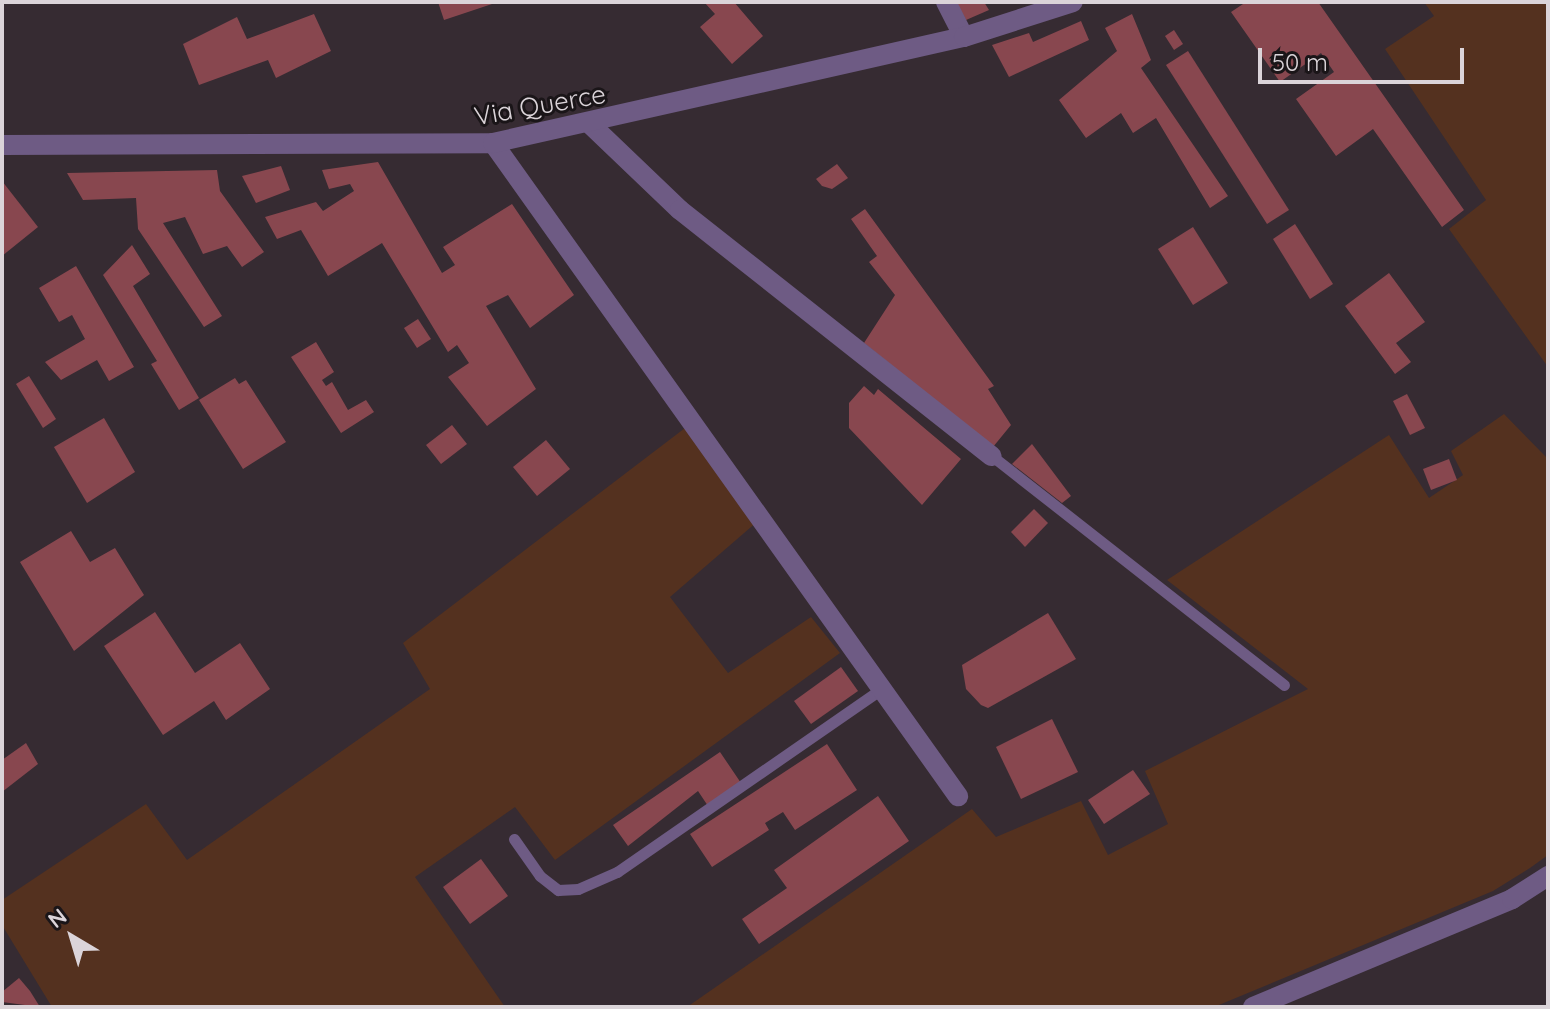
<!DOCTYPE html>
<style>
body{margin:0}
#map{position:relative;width:1550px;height:1009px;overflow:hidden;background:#362b32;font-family:Quicksand,sans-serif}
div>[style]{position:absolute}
.green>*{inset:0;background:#54311f}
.building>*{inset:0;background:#88474f}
.service>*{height:11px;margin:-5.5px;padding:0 5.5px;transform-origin:5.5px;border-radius:5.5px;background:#6e5b84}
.minor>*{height:20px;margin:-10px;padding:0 10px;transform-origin:10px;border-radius:10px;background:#6e5b84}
.tertiary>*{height:20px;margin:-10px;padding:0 10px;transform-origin:10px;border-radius:10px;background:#6e5b84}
span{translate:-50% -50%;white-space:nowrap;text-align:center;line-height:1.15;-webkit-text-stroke:6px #1a1518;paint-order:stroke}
.street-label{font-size:26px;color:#dbd4d9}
.frame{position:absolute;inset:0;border:4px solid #dbd4d9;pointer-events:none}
.north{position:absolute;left:32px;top:897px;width:80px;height:80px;-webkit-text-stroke:6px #1a1518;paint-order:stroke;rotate:322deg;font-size:22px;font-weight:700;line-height:32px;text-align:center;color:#dbd4d9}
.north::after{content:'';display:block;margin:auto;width:28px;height:36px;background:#dbd4d9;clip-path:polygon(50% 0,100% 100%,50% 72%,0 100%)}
.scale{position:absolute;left:1258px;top:48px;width:206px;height:36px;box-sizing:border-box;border:4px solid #dbd4d9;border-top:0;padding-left:10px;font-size:24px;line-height:28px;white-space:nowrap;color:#dbd4d9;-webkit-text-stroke:6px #1a1518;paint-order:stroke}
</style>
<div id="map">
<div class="green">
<i style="clip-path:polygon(1424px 2px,1548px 2px,1548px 367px,1449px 229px,1486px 200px,1385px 49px,1434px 16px)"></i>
<i style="clip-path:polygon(1504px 414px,1548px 459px,1548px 855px,1530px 868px,1493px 891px,1214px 1007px,687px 1007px,972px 809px,996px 837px,1081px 801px,1108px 855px,1168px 824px,1145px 771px,1308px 689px,1167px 580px,1389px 435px,1429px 498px,1463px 475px,1451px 451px)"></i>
<i style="clip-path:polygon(685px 428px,758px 521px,670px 597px,728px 673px,811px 617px,840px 653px,555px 860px,515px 807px,415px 877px,505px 1007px,52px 1007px,2px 925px,2px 900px,146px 804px,187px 860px,430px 689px,403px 643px)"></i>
</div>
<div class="building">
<i style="clip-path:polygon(438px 2px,495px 2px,495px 3px,444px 20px)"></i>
<i style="clip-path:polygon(704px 2px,734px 2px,763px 36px,732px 64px,700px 27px,715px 14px)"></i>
<i style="clip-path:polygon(956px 2px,984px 2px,989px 10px,966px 20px)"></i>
<i style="clip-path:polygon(1246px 2px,1318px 2px,1464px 210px,1442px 227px,1373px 129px,1336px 156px,1296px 99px,1334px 72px,1321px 53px,1280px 82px,1231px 12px)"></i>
<i style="clip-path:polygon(314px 14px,331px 51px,276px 78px,268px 60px,199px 85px,183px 44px,237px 17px,247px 39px)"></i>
<i style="clip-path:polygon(1132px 14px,1151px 60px,1141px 68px,1228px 196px,1210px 208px,1156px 118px,1133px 133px,1121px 113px,1086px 138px,1059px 100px,1117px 51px,1105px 28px)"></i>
<i style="clip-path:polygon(1081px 21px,1089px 40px,1009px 77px,992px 45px,1029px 33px,1033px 42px)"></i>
<i style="clip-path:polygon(1174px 30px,1183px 44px,1174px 50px,1165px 36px)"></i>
<i style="clip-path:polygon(1188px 51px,1289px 210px,1267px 224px,1166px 65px)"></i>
<i style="clip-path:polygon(378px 162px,442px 273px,455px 265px,443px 247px,512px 204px,574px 295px,530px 328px,508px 295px,486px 306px,536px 389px,487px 426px,448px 377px,469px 363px,457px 345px,448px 352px,382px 243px,328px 276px,301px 230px,277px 239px,265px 217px,316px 202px,323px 211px,354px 191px,350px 184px,329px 189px,322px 170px)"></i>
<i style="clip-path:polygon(837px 164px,848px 178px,832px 189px,822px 186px,816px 179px)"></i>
<i style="clip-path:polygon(281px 166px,290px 190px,256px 203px,242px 176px)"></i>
<i style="clip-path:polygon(217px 170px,220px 191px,264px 252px,242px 267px,227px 246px,203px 254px,185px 217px,163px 223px,222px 316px,204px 327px,138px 229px,136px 198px,83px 200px,67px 173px)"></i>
<i style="clip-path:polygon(2px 181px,38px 227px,2px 256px)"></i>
<i style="clip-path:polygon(865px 209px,994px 386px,988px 389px,1011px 425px,993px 447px,864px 343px,895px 295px,869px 262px,877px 256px,851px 219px)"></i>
<i style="clip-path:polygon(1295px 224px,1333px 284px,1310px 299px,1273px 239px)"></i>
<i style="clip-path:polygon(1193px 227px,1228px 283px,1193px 305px,1158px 249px)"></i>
<i style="clip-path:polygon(132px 245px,150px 274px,133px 286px,199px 398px,179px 410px,151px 364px,157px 361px,103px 275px)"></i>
<i style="clip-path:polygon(76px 266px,134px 367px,109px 381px,97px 360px,61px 380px,45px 362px,85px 339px,72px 315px,59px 322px,39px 288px)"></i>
<i style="clip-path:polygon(1389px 273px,1425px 322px,1396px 343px,1411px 362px,1395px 374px,1345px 306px)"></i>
<i style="clip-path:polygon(418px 319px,431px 339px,417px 348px,404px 328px)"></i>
<i style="clip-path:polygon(316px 342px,334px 372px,322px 380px,326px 386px,332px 382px,348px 410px,366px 400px,374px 412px,341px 433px,291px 357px)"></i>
<i style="clip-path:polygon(29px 376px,56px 419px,43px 428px,16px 384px)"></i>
<i style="clip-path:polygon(235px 378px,239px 384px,246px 380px,286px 442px,243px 469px,199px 400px)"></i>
<i style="clip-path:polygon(864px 386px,874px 395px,878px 389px,961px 459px,922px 505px,849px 428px,849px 403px)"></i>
<i style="clip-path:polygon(1407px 394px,1425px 428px,1410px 435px,1393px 401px)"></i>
<i style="clip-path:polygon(104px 418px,135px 472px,87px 503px,54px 447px)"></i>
<i style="clip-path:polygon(452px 425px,467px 444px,441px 464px,426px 445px)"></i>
<i style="clip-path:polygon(546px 440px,570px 469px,537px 496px,513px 467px)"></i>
<i style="clip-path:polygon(1032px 444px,1071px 496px,1062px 503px,1012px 464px)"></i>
<i style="clip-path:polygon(1449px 459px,1457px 480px,1431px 490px,1423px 469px)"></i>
<i style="clip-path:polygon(1034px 509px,1048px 523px,1025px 547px,1011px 532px)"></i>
<i style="clip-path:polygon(71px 531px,90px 562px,115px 548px,144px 595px,74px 651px,20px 562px)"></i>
<i style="clip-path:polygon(155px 612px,195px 673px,240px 643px,270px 689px,226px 720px,214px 701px,163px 735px,104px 646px)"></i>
<i style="clip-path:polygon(1048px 613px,1076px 659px,988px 708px,981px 705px,966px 689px,962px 665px)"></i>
<i style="clip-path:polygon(841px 667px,858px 691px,811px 724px,794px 701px)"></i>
<i style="clip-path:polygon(1052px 719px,1078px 772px,1021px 799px,996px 747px)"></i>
<i style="clip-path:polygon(26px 743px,38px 764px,2px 792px,2px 760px)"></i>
<i style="clip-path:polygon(827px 744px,857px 790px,795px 830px,783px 812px,765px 823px,769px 830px,712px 867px,690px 834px)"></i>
<i style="clip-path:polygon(720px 752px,741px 783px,708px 806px,698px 791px,628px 846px,613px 825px)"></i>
<i style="clip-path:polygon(1133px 770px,1150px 794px,1104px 824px,1088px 800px)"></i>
<i style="clip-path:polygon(878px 796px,909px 841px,759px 944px,742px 919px,787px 888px,774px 870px)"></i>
<i style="clip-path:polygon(481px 859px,508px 896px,470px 924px,443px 887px)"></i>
<i style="clip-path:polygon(19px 978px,30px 991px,40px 1007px,2px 1002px,2px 992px)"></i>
</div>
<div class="service">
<i style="left:992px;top:456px;width:371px;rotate:38.1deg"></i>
<i style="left:514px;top:839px;width:45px;rotate:54.9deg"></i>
<i style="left:540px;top:876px;width:23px;rotate:38deg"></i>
<i style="left:558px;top:890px;width:20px;rotate:-3deg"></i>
<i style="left:578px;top:889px;width:43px;rotate:-23.6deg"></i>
<i style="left:617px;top:872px;width:323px;rotate:-34.7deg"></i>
</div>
<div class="minor">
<i style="left:946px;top:2px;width:39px;rotate:63deg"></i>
<i style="left:590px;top:124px;width:124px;rotate:43.7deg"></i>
<i style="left:680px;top:210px;width:397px;rotate:38.3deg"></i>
<i style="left:493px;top:143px;width:802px;rotate:54.55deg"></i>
<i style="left:1253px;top:1007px;width:281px;rotate:-22.6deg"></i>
<i style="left:1512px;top:899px;width:43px;rotate:-32.6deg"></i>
</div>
<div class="tertiary">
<i style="left:2px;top:145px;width:491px;rotate:-0.2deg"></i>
<i style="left:493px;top:143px;width:483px;rotate:-12.7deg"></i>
<i style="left:964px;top:37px;width:114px;rotate:-17.8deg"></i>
</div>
<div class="street-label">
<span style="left:540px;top:105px;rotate:-10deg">Via Querce</span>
</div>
<div class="frame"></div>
<div class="north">N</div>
<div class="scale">50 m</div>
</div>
